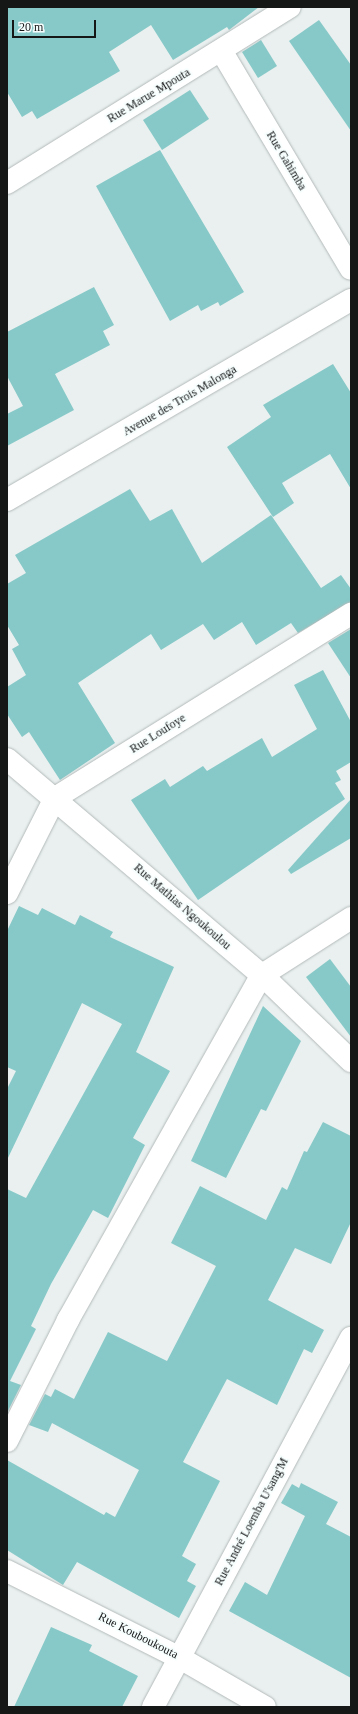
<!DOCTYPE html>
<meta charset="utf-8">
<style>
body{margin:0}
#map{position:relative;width:358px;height:1714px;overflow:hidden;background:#e9f0ef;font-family:Georgia,serif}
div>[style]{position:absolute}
.building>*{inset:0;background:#87c9c8}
.roads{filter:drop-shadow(0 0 1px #b3b9b9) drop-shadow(0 0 1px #b3b9b9)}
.minor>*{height:22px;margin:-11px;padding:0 11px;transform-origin:11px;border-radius:11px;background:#fff}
span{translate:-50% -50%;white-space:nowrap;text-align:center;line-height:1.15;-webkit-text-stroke:3.5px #f6fdfd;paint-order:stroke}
.street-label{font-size:12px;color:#151717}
.frame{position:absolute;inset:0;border:8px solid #151717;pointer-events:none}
.scale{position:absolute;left:12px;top:20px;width:84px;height:18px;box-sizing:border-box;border:2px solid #151717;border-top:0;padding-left:5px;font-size:12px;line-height:14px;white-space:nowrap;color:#151717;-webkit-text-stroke:3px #f6fdfd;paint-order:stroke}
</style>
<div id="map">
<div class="building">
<i style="clip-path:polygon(7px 7px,259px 7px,229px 30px,227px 27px,173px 60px,151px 25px,109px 52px,120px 71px,37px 119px,32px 111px,22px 117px,7px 92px)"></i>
<i style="clip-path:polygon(319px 20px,351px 65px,351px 131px,289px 41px)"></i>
<i style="clip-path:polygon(261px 40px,277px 66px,258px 78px,242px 52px)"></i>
<i style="clip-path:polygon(190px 90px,209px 119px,162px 150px,143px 120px)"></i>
<i style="clip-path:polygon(160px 150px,244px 292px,220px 306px,218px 302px,201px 311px,198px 305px,170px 321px,96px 186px)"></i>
<i style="clip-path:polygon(94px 287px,114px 325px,103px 331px,110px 345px,55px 374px,74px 410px,7px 446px,7px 414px,23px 406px,7px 376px,7px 332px)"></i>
<i style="clip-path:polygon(333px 364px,351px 393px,351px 489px,330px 454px,282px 483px,294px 503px,273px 517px,227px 447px,271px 417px,263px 405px)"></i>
<i style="clip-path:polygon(130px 489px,150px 521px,172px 509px,202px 563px,271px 515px,321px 588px,341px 575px,351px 589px,351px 602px,298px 633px,291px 623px,256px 645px,242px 622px,214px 640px,203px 624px,161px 650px,151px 634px,78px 683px,115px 743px,60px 780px,29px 732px,22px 737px,7px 714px,7px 687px,26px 675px,12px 649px,19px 645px,7px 625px,7px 584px,26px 573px,15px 555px)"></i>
<i style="clip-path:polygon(351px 629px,351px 678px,328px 643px)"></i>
<i style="clip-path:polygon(323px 670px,351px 722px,351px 762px,336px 771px,341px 780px,335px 783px,345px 799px,198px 900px,131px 800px,165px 779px,170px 787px,203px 766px,207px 771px,262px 738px,272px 757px,317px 729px,294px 685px)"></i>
<i style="clip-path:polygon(351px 799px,351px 838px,291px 874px,288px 870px)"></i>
<i style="clip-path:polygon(19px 906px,38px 915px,42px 908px,75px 925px,80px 915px,113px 932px,110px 937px,174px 967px,136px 1052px,170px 1071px,133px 1138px,145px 1145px,108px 1218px,93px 1210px,51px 1284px,31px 1326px,36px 1329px,10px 1381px,21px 1385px,7px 1413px,7px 1189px,26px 1198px,122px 1024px,82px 1003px,7px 1160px,7px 1089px,16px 1071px,7px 1067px,7px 931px)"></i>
<i style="clip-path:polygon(330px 959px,351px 987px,351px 1037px,306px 977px)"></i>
<i style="clip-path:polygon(263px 1006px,301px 1041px,266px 1111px,261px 1109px,226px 1178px,191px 1161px)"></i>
<i style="clip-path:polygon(323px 1122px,351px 1136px,351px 1222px,331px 1264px,295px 1248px,268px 1300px,324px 1330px,312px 1353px,304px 1349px,277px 1405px,227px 1379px,183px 1462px,220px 1481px,182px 1556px,196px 1564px,187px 1581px,196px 1586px,179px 1618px,77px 1562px,63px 1585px,7px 1550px,7px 1460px,104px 1515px,106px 1512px,115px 1517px,139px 1470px,52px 1423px,48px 1432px,29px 1425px,45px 1394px,51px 1397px,55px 1389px,74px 1399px,108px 1332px,167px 1361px,216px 1266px,171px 1243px,200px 1186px,266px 1220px,282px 1187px,287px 1190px,304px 1151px,307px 1152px)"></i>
<i style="clip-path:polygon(301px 1483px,338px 1502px,326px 1524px,351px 1537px,351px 1678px,229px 1611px,245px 1582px,267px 1595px,305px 1516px,281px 1503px,292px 1484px,299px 1488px)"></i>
<i style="clip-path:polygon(51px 1627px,92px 1645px,89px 1651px,138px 1676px,122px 1707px,14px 1707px)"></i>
</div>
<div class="roads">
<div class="minor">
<i style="left:222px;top:52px;width:252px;rotate:59.3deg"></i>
<i style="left:7px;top:183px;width:333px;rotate:-31.9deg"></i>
<i style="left:7px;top:500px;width:398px;rotate:-30.2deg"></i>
<i style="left:7px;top:759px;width:334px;rotate:40.3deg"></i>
<i style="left:262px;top:975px;width:124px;rotate:44deg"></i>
<i style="left:7px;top:893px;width:106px;rotate:-63.2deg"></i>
<i style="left:55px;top:798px;width:349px;rotate:-31.9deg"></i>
<i style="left:7px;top:1441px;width:136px;rotate:-63.2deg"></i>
<i style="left:68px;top:1320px;width:396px;rotate:-60.7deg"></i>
<i style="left:262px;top:975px;width:106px;rotate:-32.6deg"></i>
<i style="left:7px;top:1571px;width:194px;rotate:26.7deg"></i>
<i style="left:180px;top:1658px;width:98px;rotate:30deg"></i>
<i style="left:153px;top:1707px;width:419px;rotate:-61.8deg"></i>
</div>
</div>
<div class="street-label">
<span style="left:149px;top:96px;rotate:-31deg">Rue Marue Mpouta</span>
<span style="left:286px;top:161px;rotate:59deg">Rue Gahimba</span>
<span style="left:180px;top:401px;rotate:-30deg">Avenue des Trois Malonga</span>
<span style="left:158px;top:734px;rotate:-32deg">Rue Loufoye</span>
<span style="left:182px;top:907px;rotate:41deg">Rue Mathias Ngoukoulou</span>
<span style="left:252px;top:1522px;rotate:-62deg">Rue André Loemba U'sang'M</span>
<span style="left:138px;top:1636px;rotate:27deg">Rue Kouboukouta</span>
</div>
<div class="frame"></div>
<div class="scale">20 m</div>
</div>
